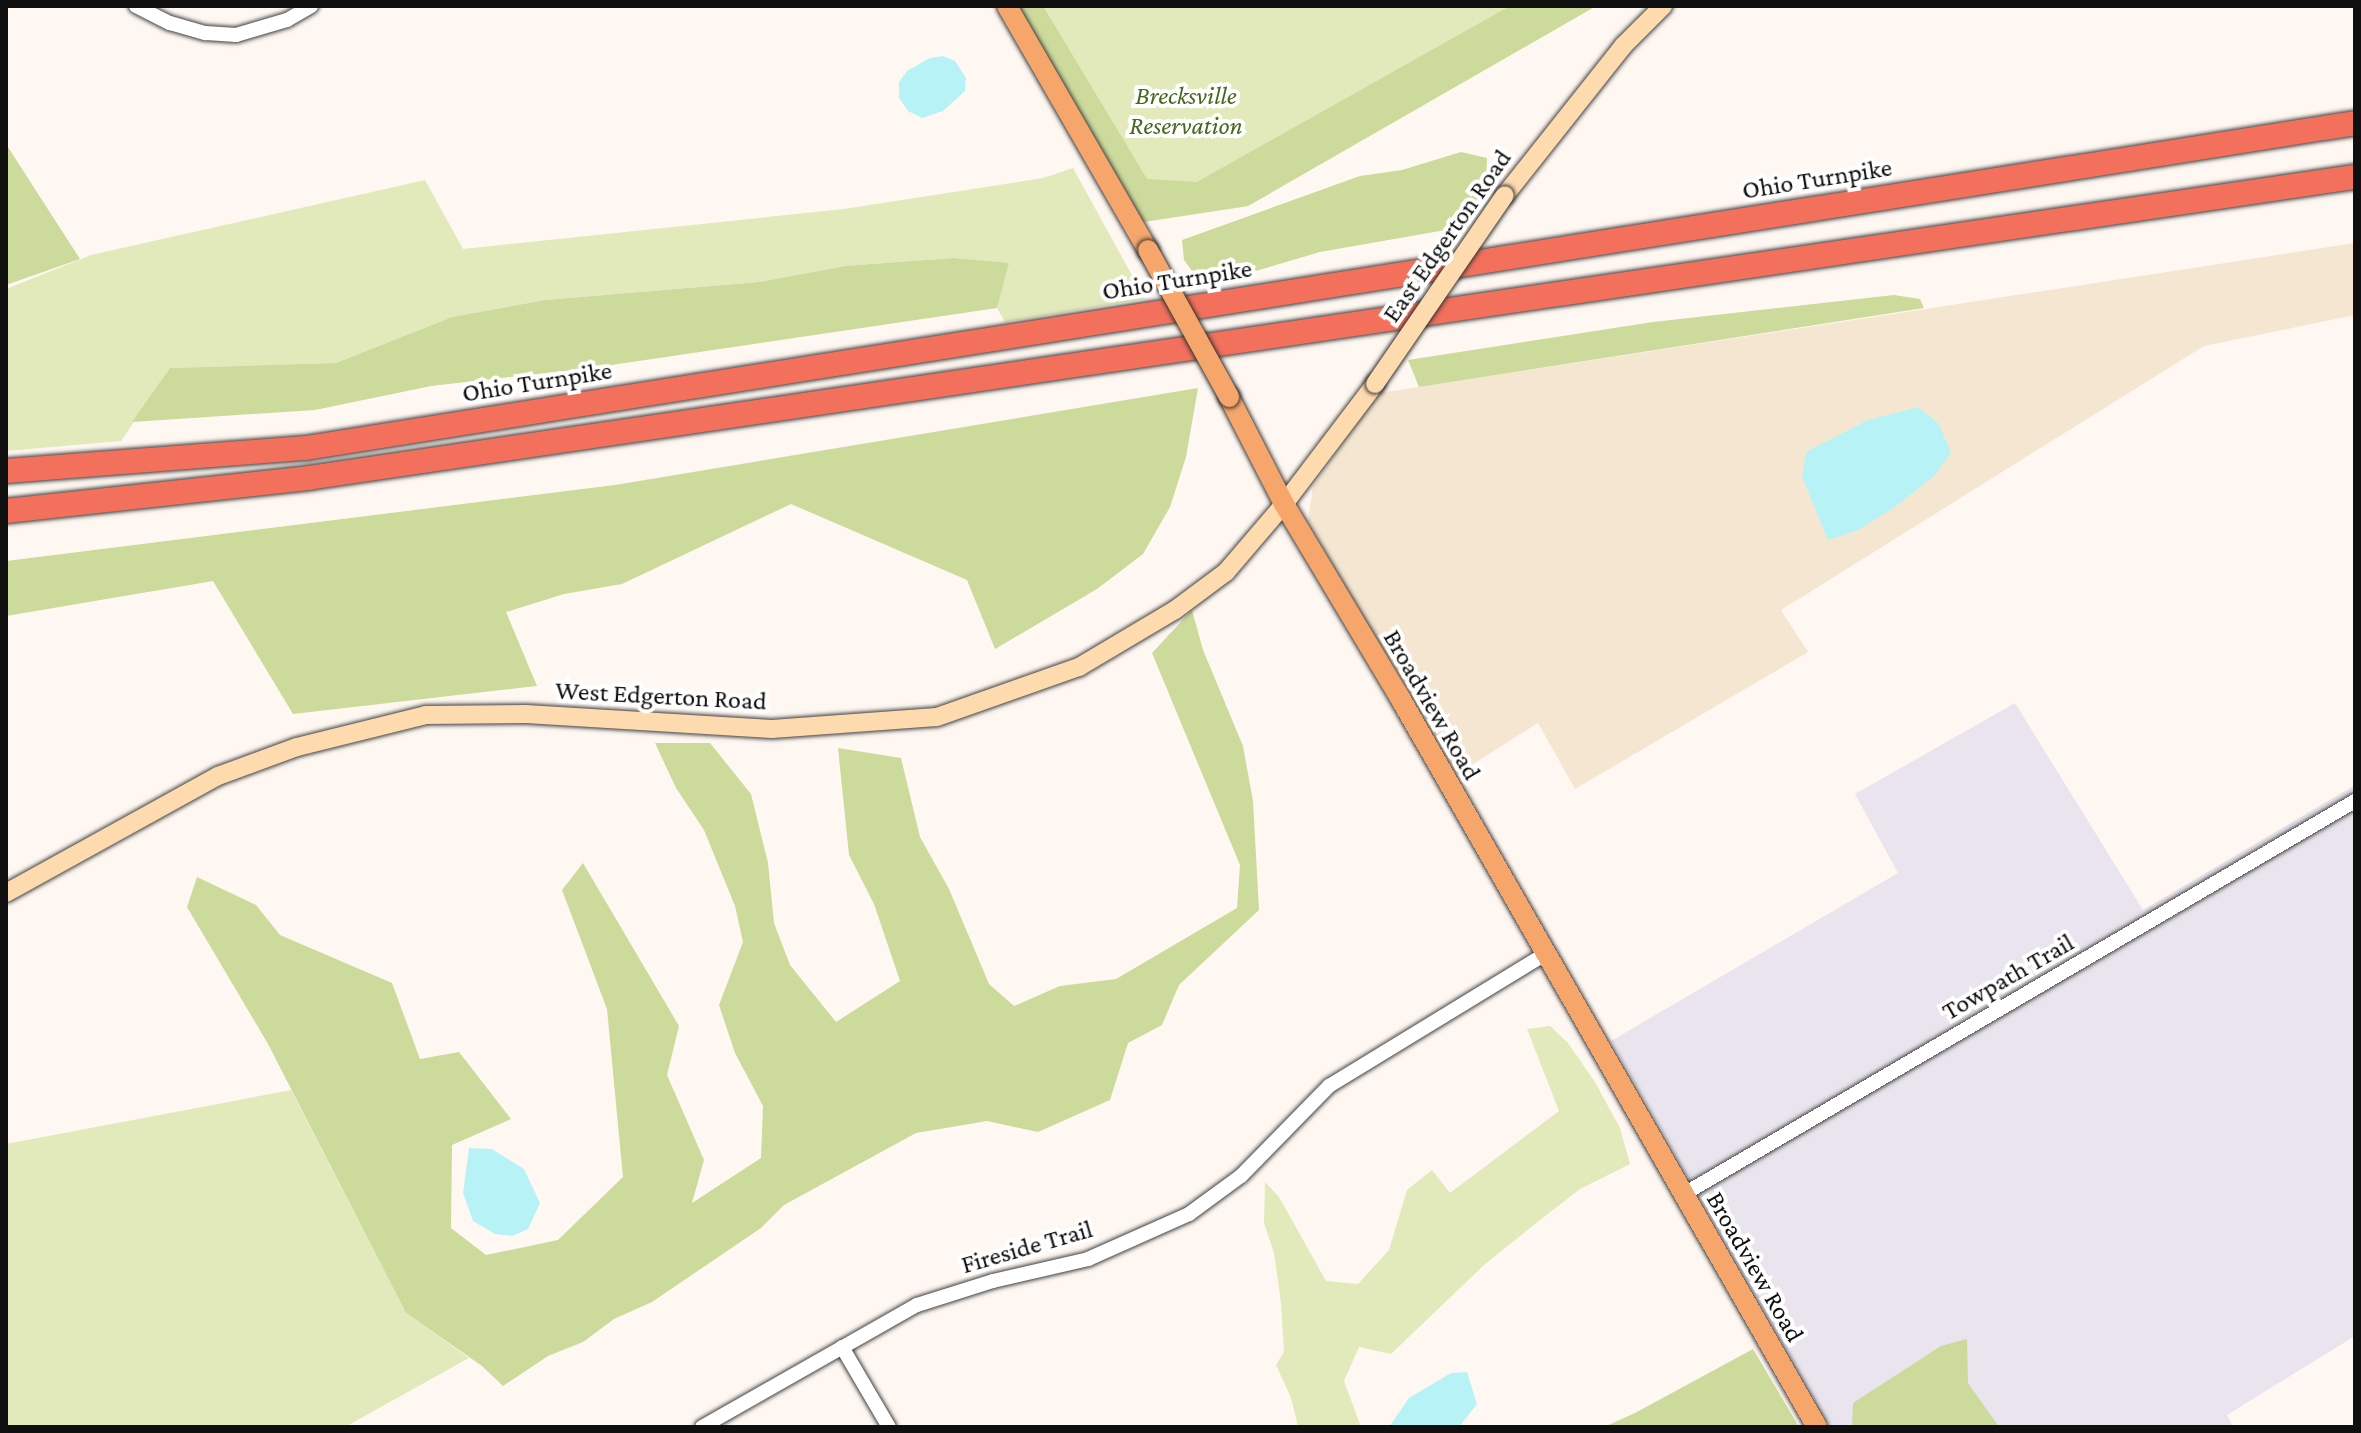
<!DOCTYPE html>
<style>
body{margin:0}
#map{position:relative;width:2361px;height:1433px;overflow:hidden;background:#fff8f2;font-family:"Crimson Pro",serif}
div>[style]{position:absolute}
.industrial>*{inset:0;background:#e9e4ed}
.farmland>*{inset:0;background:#f5e6d2}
.green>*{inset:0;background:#e2e9bb}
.forest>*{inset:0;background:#ccda9b}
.water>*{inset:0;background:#b7f3f6}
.roads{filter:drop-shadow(0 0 2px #424242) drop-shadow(0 0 2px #424242)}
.street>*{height:14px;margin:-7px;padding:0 7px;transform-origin:7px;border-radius:7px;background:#fff}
.secondary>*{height:18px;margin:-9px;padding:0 9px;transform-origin:9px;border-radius:9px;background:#fedbae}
.primary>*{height:20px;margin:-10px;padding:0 10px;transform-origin:10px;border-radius:10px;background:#f6a66a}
.highway>*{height:24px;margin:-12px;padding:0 12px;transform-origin:12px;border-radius:12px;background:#f2705c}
.bridges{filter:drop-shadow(0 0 2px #313131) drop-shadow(0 0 2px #313131)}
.secondary-bridge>*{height:18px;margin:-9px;padding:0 9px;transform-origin:9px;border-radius:9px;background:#fedbae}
.primary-bridge>*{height:20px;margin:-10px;padding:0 10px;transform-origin:10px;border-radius:10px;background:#f6a66a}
span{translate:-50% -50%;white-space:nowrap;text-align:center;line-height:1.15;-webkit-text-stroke:8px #fff;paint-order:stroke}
.park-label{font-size:26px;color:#46671f;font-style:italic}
.street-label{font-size:26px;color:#0f0f0f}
.frame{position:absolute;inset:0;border:8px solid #0f0f0f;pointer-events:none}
</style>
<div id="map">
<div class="industrial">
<i style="clip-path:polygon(2015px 703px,2143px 910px,2355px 785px,2355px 1336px,2227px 1415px,2233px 1427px,1830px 1427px,1611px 1041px,1898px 873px,1855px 794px)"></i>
</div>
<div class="farmland">
<i style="clip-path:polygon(2355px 243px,2355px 315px,2204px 346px,1781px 610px,1808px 652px,1575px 789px,1538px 723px,1454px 776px,1308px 521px,1313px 486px,1379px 393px)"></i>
</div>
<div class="green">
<i style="clip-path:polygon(1006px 6px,1596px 6px,1248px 206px,1131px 224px)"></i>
<i style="clip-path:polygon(1073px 168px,1145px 299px,1005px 322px,997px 308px,1008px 264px,953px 258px,845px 266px,759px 282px,545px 300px,452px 317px,336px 363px,170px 368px,121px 441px,6px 451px,6px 289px,91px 255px,425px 180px,463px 249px,844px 209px,1043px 178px)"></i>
<i style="clip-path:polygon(1550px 1026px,1568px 1043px,1595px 1082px,1620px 1128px,1630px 1164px,1580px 1189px,1535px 1224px,1484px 1265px,1391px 1354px,1359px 1347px,1344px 1381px,1361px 1427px,1298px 1427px,1291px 1398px,1276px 1365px,1284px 1352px,1281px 1303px,1274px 1253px,1264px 1223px,1265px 1182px,1279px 1197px,1326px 1281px,1358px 1284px,1389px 1250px,1407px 1190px,1432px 1170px,1450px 1193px,1559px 1111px,1527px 1029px)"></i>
<i style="clip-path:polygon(291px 1090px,406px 1313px,469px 1358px,345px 1427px,6px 1427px,6px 1144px)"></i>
</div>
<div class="forest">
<i style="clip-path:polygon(1016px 6px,1043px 6px,1147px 179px,1197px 182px,1510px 6px,1596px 6px,1248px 206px,1143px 222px)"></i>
<i style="clip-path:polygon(6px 144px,80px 259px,6px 285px)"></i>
<i style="clip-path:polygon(1461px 152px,1487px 158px,1486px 186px,1466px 220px,1457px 228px,1320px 252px,1242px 275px,1197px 278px,1184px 260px,1182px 240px,1360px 176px,1402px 170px)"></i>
<i style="clip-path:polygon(953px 258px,1009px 263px,997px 308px,591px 368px,431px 386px,315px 410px,132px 422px,170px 368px,336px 363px,452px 317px,545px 300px,759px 282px,845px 266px)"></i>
<i style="clip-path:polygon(1894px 295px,1920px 299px,1924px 308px,1419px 387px,1408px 360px,1653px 322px)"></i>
<i style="clip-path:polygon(1198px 388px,1186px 457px,1170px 507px,1143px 554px,1097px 589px,995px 649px,967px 580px,791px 504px,622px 584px,564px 594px,506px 612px,537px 686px,293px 714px,213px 581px,6px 616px,6px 561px,615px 485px)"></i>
<i style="clip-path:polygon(1192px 610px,1203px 650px,1243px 746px,1253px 801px,1259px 910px,1179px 985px,1162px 1025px,1128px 1043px,1110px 1100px,1038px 1132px,987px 1121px,916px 1133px,784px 1205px,761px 1228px,652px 1302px,614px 1319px,583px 1342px,548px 1356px,503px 1386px,482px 1366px,406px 1313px,268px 1044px,187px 907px,197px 877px,256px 905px,280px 935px,392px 983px,420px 1059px,459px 1052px,511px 1119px,452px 1145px,451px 1228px,486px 1255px,558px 1240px,623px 1177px,607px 1009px,562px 890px,583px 863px,679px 1026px,667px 1075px,704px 1160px,692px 1203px,761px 1158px,763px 1106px,735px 1053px,719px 1005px,743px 942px,735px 906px,704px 830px,676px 788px,655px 743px,710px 743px,751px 794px,768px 863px,774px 923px,790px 965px,836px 1022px,900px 981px,874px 904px,849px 855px,838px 748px,901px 758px,920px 837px,949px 889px,989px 984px,1014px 1006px,1060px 986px,1116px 979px,1237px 908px,1240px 865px,1152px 653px)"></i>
<i style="clip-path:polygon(1967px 1339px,1968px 1383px,1999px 1427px,1852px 1427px,1853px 1403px,1941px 1346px)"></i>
<i style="clip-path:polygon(1753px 1349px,1799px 1427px,1604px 1427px,1635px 1413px)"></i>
</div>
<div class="water">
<i style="clip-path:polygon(943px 56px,955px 61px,966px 78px,965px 91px,943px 111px,922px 118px,908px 111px,899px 98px,899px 82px,907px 71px,930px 58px)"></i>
<i style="clip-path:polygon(1918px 407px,1939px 424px,1951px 453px,1934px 476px,1895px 507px,1856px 531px,1828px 540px,1802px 477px,1806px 452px,1868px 420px)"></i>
<i style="clip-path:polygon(469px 1148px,492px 1149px,524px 1169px,540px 1203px,528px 1229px,512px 1236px,495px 1234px,473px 1221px,463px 1193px)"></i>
<i style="clip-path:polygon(1467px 1372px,1477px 1404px,1459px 1427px,1389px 1427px,1409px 1398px,1451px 1373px)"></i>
</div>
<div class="roads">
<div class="street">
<i style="left:136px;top:6px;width:38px;rotate:27deg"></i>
<i style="left:170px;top:23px;width:37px;rotate:16deg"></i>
<i style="left:206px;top:33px;width:30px;rotate:4deg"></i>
<i style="left:236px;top:35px;width:53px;rotate:-16.4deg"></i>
<i style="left:287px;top:20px;width:28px;rotate:-30deg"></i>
<i style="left:1684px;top:1194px;width:778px;rotate:-30.36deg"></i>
<i style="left:842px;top:1347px;width:93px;rotate:59.6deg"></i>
<i style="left:702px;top:1427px;width:247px;rotate:-29.6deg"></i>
<i style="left:917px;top:1305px;width:80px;rotate:-17.5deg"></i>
<i style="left:993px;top:1281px;width:98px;rotate:-13deg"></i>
<i style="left:1088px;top:1259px;width:111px;rotate:-24deg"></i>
<i style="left:1189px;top:1214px;width:64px;rotate:-36.2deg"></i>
<i style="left:1241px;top:1176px;width:126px;rotate:-45.6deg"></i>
<i style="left:1329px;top:1086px;width:253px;rotate:-31.4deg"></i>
</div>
<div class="secondary">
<i style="left:1505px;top:195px;width:190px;rotate:-51.6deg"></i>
<i style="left:1623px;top:46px;width:57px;rotate:-45deg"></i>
<i style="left:6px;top:893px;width:242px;rotate:-28.9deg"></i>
<i style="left:218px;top:776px;width:84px;rotate:-20.2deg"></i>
<i style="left:297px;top:747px;width:133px;rotate:-13.9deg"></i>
<i style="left:426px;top:715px;width:100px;rotate:-0.6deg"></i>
<i style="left:526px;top:714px;width:246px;rotate:3.5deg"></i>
<i style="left:772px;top:729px;width:165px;rotate:-4.2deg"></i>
<i style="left:937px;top:717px;width:151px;rotate:-19.4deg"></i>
<i style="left:1079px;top:667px;width:112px;rotate:-30.7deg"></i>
<i style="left:1175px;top:610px;width:64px;rotate:-36.7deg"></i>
<i style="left:1226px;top:572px;width:89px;rotate:-49.5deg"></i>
<i style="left:1284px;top:504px;width:151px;rotate:-52.8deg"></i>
</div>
<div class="primary">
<i style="left:1007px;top:6px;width:282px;rotate:60deg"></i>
<i style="left:1229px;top:397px;width:120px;rotate:62.8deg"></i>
<i style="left:1284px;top:504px;width:226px;rotate:59.1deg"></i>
<i style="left:1400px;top:698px;width:840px;rotate:60.23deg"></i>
</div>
<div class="highway">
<i style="left:6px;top:471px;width:301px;rotate:-4.4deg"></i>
<i style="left:306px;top:448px;width:2075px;rotate:-9.01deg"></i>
<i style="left:6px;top:511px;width:304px;rotate:-6.2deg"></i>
<i style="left:308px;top:478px;width:2069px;rotate:-8.37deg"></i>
</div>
</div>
<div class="bridges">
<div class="secondary-bridge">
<i style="left:1375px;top:384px;width:229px;rotate:-55.5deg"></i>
</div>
<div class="primary-bridge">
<i style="left:1148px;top:250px;width:168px;rotate:61.1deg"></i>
</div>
</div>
<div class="park-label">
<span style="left:1186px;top:111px">Brecksville<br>Reservation</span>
</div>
<div class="street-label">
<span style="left:1817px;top:179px;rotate:-9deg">Ohio Turnpike</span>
<span style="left:1447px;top:236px;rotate:-55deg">East Edgerton Road</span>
<span style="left:1177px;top:280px;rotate:-9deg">Ohio Turnpike</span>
<span style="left:537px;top:382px;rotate:-9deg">Ohio Turnpike</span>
<span style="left:661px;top:696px;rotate:3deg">West Edgerton Road</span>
<span style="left:1432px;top:705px;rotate:60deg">Broadview Road</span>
<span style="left:2008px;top:977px;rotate:-30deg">Towpath Trail</span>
<span style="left:1027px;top:1247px;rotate:-16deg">Fireside Trail</span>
<span style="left:1755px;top:1267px;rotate:60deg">Broadview Road</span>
</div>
<div class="frame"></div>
</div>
